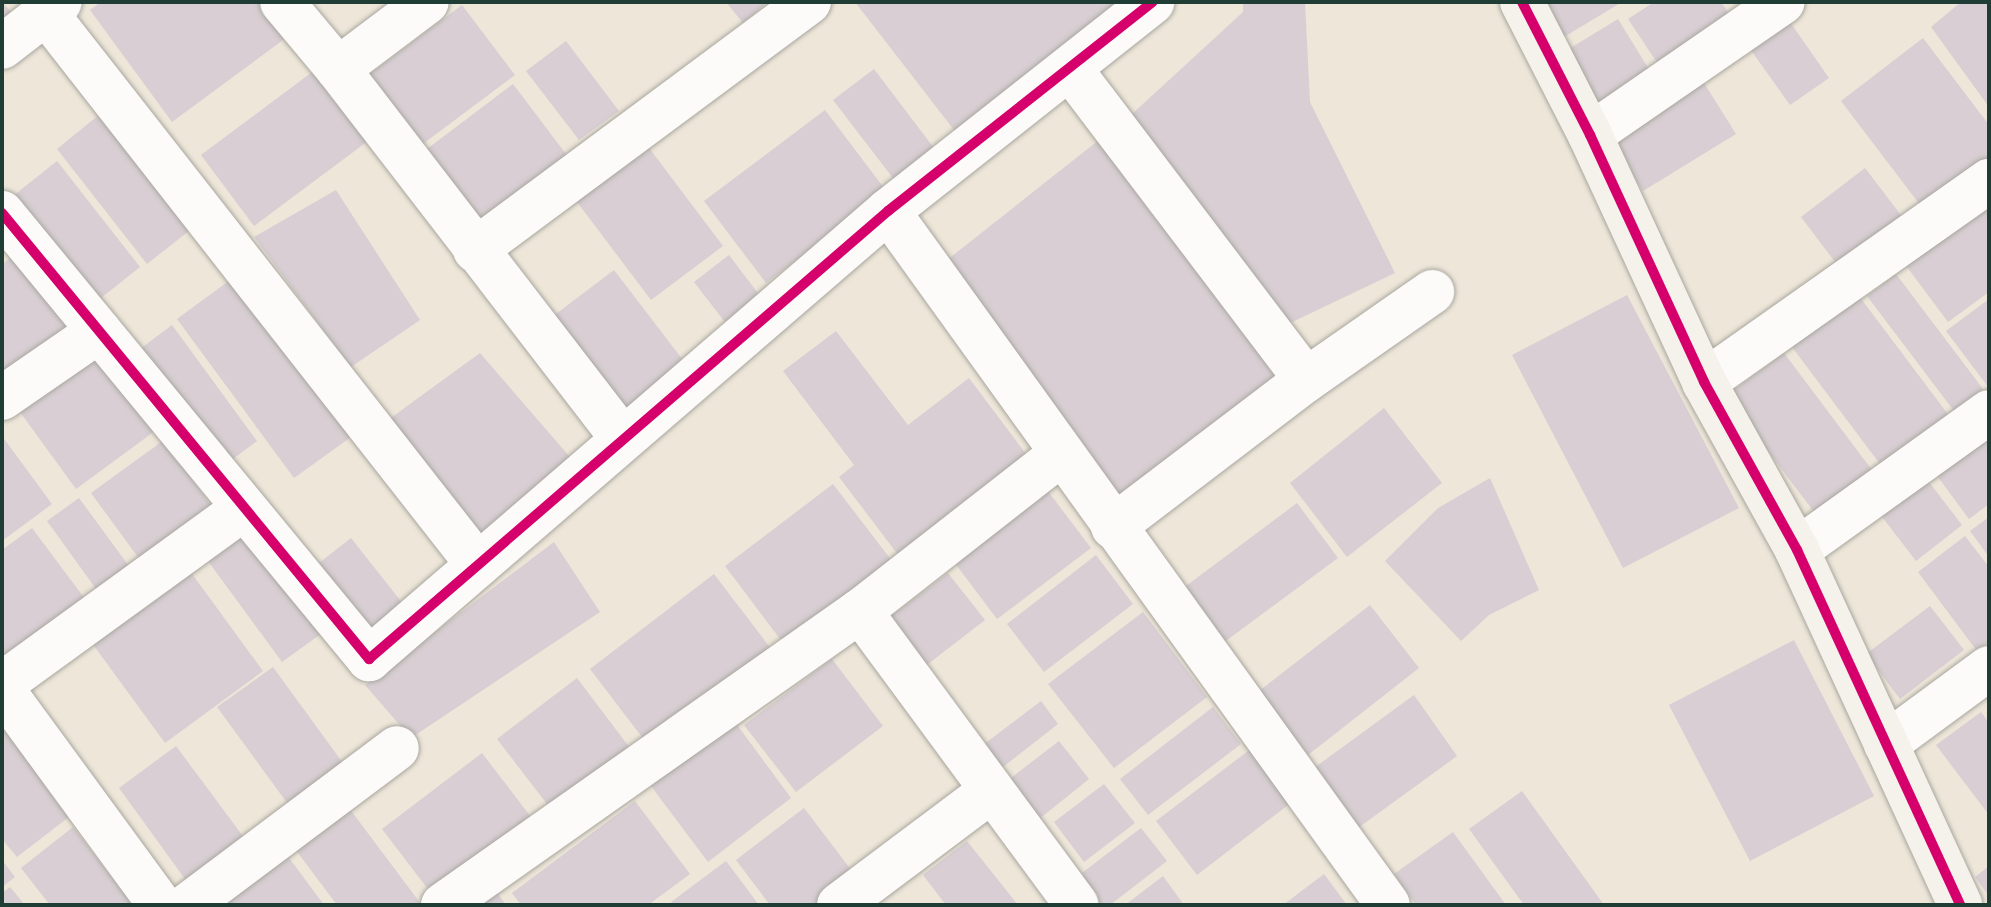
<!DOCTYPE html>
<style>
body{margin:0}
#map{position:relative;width:1991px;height:907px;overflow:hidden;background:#eee6d9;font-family:"Balsamiq Sans",sans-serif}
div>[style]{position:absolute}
.building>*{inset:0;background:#d8ced3}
.roads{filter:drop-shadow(0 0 2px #a8a79f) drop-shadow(0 0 2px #a8a79f)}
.street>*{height:44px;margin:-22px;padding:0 22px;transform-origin:22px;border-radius:22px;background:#fcfbf9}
.secondary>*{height:44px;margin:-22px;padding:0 22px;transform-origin:22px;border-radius:22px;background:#f5f1eb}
.cycleway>*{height:10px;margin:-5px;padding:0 5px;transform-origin:5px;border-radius:5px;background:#d6006c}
span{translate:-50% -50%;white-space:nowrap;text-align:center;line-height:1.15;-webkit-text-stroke:6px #fcf5e5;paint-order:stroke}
.frame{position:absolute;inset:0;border:4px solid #1f3d34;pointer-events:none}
</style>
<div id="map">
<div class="building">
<i style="clip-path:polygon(2px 2px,17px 18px,2px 30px)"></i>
<i style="clip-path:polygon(101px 2px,261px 2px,287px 37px,172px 122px,90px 10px)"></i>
<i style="clip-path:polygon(726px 2px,768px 2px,743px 23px)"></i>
<i style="clip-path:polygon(855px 2px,1119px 2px,961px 139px)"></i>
<i style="clip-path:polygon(1243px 2px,1305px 2px,1310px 102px,1395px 273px,1286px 325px,1131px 115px,1243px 12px)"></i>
<i style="clip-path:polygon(1536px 2px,1622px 2px,1559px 40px)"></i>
<i style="clip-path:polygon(1654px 2px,1721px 2px,1736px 24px,1664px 73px,1628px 19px)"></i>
<i style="clip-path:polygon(1961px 2px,1989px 2px,1989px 107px,1931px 27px)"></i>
<i style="clip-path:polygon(462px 5px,515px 75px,420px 146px,367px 76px)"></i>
<i style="clip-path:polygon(1783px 12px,1829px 78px,1790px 105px,1743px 39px)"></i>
<i style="clip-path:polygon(1618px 19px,1656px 81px,1597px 116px,1559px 55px)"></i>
<i style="clip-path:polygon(1923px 38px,1989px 125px,1989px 173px,1930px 218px,1841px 101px)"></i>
<i style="clip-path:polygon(566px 41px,619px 111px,579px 140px,526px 71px)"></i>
<i style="clip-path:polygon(874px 69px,937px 152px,896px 182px,833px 100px)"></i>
<i style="clip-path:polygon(315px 70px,368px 141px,254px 226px,201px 155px)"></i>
<i style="clip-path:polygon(1704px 83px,1736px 134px,1643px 191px,1611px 140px)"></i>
<i style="clip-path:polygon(513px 84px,572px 162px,486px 226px,427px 149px)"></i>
<i style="clip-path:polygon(111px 105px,203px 220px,147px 264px,57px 149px)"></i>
<i style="clip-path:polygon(825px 110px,887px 192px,766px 283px,704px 201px)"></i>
<i style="clip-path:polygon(1104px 136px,1281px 377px,1119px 504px,942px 264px)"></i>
<i style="clip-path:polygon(643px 140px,723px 246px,651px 300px,571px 194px)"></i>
<i style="clip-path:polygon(57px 161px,140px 267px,96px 302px,13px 196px)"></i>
<i style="clip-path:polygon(1865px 168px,1913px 231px,1848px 279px,1801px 217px)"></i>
<i style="clip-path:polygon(336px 190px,420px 320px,351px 367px,254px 237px)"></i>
<i style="clip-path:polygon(1982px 204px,1989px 214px,1989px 292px,1948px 322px,1904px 263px)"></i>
<i style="clip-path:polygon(25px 248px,81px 326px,2px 383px,2px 264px)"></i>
<i style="clip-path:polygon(729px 255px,766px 304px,731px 330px,694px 282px)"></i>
<i style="clip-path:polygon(614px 270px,689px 368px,623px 419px,548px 320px)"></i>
<i style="clip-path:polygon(241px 272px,358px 432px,294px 478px,177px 319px)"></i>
<i style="clip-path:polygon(1896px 274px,1983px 389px,1954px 411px,1867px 296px)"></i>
<i style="clip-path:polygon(1627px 295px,1739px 508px,1623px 568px,1512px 355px)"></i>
<i style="clip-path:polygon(1859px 296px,1950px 417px,1883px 468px,1792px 347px)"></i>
<i style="clip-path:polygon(1989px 299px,1989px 388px,1946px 331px)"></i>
<i style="clip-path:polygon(172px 325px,257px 441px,225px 465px,140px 349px)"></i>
<i style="clip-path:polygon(836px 331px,908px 425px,969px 378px,1029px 458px,899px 556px,839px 477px,854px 465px,783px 371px)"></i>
<i style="clip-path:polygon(103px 351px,159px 428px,76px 489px,20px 412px)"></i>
<i style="clip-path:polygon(480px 353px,576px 464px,476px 537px,388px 420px)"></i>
<i style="clip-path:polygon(1784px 353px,1875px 474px,1818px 517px,1726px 396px)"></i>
<i style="clip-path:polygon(1384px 408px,1442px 483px,1347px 557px,1290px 483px)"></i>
<i style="clip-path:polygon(1989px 435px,1989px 504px,1969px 519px,1932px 469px)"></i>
<i style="clip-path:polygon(2px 436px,52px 504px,2px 541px)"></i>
<i style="clip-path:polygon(164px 440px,215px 511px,143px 564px,91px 493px)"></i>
<i style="clip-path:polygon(1919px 469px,1962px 525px,1916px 561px,1873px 505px)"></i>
<i style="clip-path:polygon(1490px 478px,1539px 590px,1489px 615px,1461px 641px,1385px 561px,1438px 508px)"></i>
<i style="clip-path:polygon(833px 484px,892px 561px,783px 643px,725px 566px)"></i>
<i style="clip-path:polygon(1044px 486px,1091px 548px,997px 619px,951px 558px)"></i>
<i style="clip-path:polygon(79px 498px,137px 577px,104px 600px,47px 521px)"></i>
<i style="clip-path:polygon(1297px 503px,1338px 558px,1219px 646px,1178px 592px)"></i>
<i style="clip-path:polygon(1989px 517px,1989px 557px,1970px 531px)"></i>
<i style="clip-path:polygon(248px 526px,325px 631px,282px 662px,205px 557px)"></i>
<i style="clip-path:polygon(32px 528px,91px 607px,10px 666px,2px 655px,2px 550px)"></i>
<i style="clip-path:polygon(1965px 536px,1989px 567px,1989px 642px,1977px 651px,1918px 572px)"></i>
<i style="clip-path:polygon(351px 538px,411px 614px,379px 640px,319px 563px)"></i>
<i style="clip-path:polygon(554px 542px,600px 612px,411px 738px,365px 685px)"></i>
<i style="clip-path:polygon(1096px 555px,1133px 604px,1044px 672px,1007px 624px)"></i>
<i style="clip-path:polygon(187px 567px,263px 671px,165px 743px,89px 639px)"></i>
<i style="clip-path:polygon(948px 573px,985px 620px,919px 671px,882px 623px)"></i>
<i style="clip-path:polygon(714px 574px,772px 650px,648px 745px,590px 669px)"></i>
<i style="clip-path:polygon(1370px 605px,1419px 668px,1308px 755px,1259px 691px)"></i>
<i style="clip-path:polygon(1930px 606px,1964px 650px,1900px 699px,1866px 654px)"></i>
<i style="clip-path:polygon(1143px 612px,1207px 697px,1114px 768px,1048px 684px)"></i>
<i style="clip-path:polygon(1794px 640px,1874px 796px,1750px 861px,1669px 705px)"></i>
<i style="clip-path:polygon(832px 659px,883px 726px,796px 792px,744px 725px)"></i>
<i style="clip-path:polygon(273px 667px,348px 770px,293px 811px,217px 707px)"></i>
<i style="clip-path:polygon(577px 678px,636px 756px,557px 817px,497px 739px)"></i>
<i style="clip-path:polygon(1414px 695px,1457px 756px,1358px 828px,1314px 768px)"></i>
<i style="clip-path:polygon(1041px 701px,1058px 724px,989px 778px,971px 754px)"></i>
<i style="clip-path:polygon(1213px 707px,1241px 744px,1148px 815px,1120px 779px)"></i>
<i style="clip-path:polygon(1981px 712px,1989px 723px,1989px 815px,1936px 745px)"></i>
<i style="clip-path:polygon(732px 718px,791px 798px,708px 862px,648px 782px)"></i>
<i style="clip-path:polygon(2px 722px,78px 810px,17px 857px,2px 839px)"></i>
<i style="clip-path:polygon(1059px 741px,1089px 779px,1034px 823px,1003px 784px)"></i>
<i style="clip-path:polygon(176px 746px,251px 847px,193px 890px,119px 788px)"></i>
<i style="clip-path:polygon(1252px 748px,1292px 802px,1197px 875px,1156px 821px)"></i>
<i style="clip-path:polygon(482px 753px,534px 821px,434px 897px,382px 829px)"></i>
<i style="clip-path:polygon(1104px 784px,1135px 823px,1084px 862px,1054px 822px)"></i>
<i style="clip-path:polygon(1522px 791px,1604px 905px,1524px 905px,1469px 829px)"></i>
<i style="clip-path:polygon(635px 801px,690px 874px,648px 905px,521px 905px,512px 893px)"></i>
<i style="clip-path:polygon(349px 808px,421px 904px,419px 905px,337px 905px,295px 849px)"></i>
<i style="clip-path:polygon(804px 808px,861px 883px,832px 905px,770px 905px,736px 860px)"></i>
<i style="clip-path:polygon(73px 827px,133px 905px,50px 905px,21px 868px)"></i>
<i style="clip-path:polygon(1141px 828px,1167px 861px,1110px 905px,1087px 905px,1070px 882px)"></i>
<i style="clip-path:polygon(1453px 832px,1506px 905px,1416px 905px,1394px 874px)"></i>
<i style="clip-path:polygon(967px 841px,1018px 905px,946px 905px,923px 875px)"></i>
<i style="clip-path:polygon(284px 851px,324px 905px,213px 905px)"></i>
<i style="clip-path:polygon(2px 860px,15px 877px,2px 887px)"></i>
<i style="clip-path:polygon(726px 861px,759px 905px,674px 905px,671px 902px)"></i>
<i style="clip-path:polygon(1989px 866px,1989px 896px,1975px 877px)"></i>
<i style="clip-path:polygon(1324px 874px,1347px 905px,1283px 905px)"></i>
<i style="clip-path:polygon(1163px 876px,1184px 905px,1125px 905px)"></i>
<i style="clip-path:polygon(489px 882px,506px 905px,458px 905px)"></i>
<i style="clip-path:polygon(10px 887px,25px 905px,2px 905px,2px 893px)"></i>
</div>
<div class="roads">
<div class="street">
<i style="left:282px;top:2px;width:87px;rotate:50.1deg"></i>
<i style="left:338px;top:69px;width:467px;rotate:52.4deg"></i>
<i style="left:46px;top:13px;width:701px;rotate:51.95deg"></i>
<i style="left:2px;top:47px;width:73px;rotate:-37.8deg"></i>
<i style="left:338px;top:69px;width:111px;rotate:-37deg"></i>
<i style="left:1071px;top:70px;width:389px;rotate:52.8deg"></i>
<i style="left:1590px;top:135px;width:234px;rotate:-34.6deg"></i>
<i style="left:888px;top:211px;width:855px;rotate:54.23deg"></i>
<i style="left:2px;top:213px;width:578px;rotate:50.55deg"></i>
<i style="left:369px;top:659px;width:686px;rotate:-40.8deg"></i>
<i style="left:888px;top:211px;width:337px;rotate:-38.3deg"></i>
<i style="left:475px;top:250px;width:416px;rotate:-36.6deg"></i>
<i style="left:1704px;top:382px;width:349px;rotate:-35.2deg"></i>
<i style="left:2px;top:398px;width:118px;rotate:-34.6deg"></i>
<i style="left:1113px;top:527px;width:243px;rotate:-37.3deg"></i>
<i style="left:1306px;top:380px;width:154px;rotate:-34.9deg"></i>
<i style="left:1797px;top:550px;width:236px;rotate:-35.7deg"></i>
<i style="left:860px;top:611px;width:365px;rotate:53.6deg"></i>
<i style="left:2px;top:684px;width:299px;rotate:-36deg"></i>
<i style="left:2px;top:689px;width:268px;rotate:53.8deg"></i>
<i style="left:1886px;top:744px;width:128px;rotate:-36.4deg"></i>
<i style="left:188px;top:905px;width:261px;rotate:-36.9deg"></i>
<i style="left:443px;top:905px;width:510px;rotate:-35.19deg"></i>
<i style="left:860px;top:611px;width:255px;rotate:-38deg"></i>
<i style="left:839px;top:905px;width:191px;rotate:-36.9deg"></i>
</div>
<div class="secondary">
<i style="left:1522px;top:2px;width:149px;rotate:62.9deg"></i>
<i style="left:1590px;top:135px;width:272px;rotate:65.2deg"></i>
<i style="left:1704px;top:382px;width:192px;rotate:61deg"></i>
<i style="left:1797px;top:550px;width:391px;rotate:65.3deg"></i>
</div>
</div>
<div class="cycleway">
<i style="left:1522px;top:2px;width:149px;rotate:62.9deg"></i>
<i style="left:1590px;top:135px;width:272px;rotate:65.2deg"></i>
<i style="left:1704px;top:382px;width:192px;rotate:61deg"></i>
<i style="left:1797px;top:550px;width:391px;rotate:65.3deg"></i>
<i style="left:2px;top:213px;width:578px;rotate:50.55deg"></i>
<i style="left:369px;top:659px;width:686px;rotate:-40.8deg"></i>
<i style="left:888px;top:211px;width:337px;rotate:-38.3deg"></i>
</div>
<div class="frame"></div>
</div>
